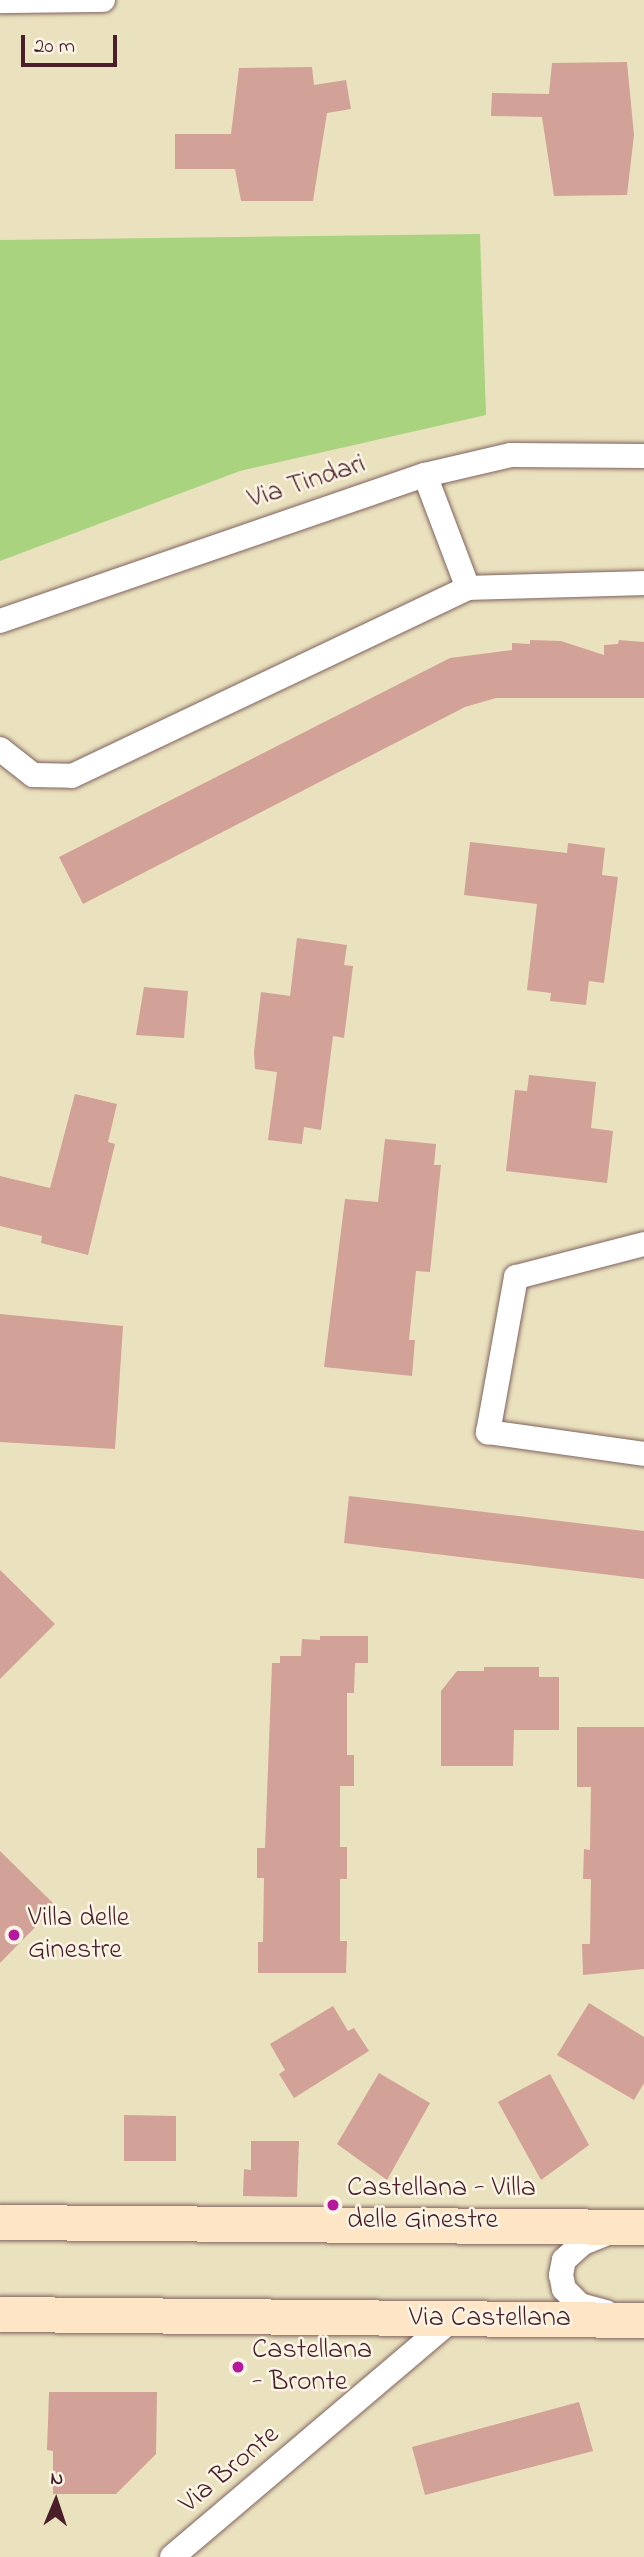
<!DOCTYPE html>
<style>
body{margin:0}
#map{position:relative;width:644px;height:2557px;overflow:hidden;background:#eae2bf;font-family:"Indie Flower",sans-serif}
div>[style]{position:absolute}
.green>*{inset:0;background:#a9d37f}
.building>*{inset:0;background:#d2a198}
.roads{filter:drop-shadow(0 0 2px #82635f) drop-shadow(0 0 2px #82635f)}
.minor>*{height:24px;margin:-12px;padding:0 12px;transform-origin:12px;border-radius:12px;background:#fff}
.secondary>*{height:35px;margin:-17.5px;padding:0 17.5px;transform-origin:17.5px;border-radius:17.5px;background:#fde5c5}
.dots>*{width:19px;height:19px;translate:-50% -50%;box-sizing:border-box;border:4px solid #fcf5e5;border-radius:50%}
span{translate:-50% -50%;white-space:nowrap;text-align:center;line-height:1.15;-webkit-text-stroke:5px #fcf5e5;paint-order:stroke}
.street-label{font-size:28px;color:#4a1f2b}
.poi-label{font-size:28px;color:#4a1f2b}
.left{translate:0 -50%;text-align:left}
.north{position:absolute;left:21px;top:2466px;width:70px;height:70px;-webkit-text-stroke:5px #fcf5e5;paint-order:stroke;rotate:2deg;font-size:19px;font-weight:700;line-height:28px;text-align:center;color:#4a1f2b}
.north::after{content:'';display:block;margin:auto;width:24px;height:32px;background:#4a1f2b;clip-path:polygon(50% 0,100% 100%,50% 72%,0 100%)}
.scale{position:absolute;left:21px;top:35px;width:96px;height:32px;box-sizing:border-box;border:4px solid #4a1f2b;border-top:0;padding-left:9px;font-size:21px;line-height:24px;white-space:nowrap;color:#4a1f2b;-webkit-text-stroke:5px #fcf5e5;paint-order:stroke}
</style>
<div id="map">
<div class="green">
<i style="clip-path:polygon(480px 234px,486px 415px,240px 471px,0 561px,0 240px)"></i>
</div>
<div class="building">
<i style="clip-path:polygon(627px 62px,634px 135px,627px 195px,554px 196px,542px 117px,491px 116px,492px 93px,549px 94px,552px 63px)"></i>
<i style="clip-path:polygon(312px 67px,314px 85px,346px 80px,351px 109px,327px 113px,313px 201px,241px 201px,235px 169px,175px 169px,175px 134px,231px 134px,239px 68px)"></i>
<i style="clip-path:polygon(530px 640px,561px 641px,604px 655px,604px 645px,618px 644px,619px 640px,644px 642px,644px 698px,496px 698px,465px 707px,83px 904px,59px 857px,450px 658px,512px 650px,512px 643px,530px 644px)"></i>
<i style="clip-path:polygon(470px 842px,567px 853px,568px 843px,605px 848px,602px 875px,618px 877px,604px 983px,589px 981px,586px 1005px,550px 1001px,551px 993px,527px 990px,537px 904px,464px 895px)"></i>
<i style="clip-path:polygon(297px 938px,347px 945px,344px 965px,353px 966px,344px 1038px,333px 1036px,321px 1130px,304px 1127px,302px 1144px,268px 1140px,277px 1072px,255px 1069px,254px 1052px,261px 992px,290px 996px)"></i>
<i style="clip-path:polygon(144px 987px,188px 991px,184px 1038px,136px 1035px)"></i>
<i style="clip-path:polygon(529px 1075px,596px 1082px,591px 1128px,613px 1131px,607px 1183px,506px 1171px,515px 1090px,527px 1091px)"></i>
<i style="clip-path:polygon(75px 1094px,117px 1104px,108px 1142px,115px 1144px,88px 1255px,41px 1243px,42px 1236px,0 1226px,0 1176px,50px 1188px)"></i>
<i style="clip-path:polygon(385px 1139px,436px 1144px,434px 1165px,441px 1165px,430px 1272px,416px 1271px,409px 1340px,415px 1340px,412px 1376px,324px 1367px,345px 1199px,378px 1202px)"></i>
<i style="clip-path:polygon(0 1314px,123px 1326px,115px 1449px,0 1442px)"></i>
<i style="clip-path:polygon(349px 1496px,644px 1531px,644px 1579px,344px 1543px)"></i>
<i style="clip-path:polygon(0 1570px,55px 1624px,0 1679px)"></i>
<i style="clip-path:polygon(320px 1636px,368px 1636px,368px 1663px,355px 1663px,354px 1693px,347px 1693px,347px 1755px,354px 1755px,354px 1786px,340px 1786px,340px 1847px,347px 1847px,347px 1879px,340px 1879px,340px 1941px,347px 1941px,346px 1973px,258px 1973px,258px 1942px,263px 1942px,264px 1878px,257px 1878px,257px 1848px,265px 1848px,272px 1663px,280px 1663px,280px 1656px,301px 1656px,302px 1639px,320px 1640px)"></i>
<i style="clip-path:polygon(484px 1667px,539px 1667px,539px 1677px,559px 1677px,559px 1730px,514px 1730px,513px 1766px,441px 1766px,441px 1691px,457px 1671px,484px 1671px)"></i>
<i style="clip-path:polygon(577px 1727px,644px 1727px,644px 1969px,583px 1975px,582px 1944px,590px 1944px,591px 1879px,583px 1879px,584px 1849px,590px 1850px,591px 1787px,577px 1787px)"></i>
<i style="clip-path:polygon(0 1851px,56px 1906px,0 1963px)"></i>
<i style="clip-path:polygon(589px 2003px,644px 2037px,644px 2083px,634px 2100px,557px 2055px)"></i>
<i style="clip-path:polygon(333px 2006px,348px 2031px,354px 2028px,369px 2051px,294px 2098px,279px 2074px,285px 2070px,270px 2044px)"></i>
<i style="clip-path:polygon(379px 2073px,430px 2103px,387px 2180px,337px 2144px)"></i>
<i style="clip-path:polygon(550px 2074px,589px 2145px,541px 2180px,498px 2102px)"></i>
<i style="clip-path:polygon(124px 2115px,176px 2116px,176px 2161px,124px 2161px)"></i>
<i style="clip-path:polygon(251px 2141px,299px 2141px,297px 2197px,243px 2196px,244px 2169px,251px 2170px)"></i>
<i style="clip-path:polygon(49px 2392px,157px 2392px,156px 2454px,116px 2494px,53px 2494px,53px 2451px,47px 2450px)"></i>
<i style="clip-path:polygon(579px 2402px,593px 2451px,425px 2495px,412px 2447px)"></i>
</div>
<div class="roads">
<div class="minor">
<i style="left:0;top:1px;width:103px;rotate:-0.6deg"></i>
<i style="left:425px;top:475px;width:121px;rotate:69.2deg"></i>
<i style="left:0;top:621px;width:449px;rotate:-19deg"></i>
<i style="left:425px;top:475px;width:88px;rotate:-13.1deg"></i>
<i style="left:511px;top:455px;width:133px;rotate:0.4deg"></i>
<i style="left:0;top:749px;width:42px;rotate:38.2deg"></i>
<i style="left:33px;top:775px;width:39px;rotate:1deg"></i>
<i style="left:72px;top:776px;width:438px;rotate:-25.4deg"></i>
<i style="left:468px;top:588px;width:176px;rotate:-1.6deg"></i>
<i style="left:644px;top:1244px;width:132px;rotate:165.5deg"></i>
<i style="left:516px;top:1277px;width:158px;rotate:100.2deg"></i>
<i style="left:488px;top:1432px;width:158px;rotate:8deg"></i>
<i style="left:606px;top:2312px;width:27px;rotate:-165deg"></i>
<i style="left:580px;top:2305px;width:23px;rotate:-135deg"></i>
<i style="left:564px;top:2289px;width:14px;rotate:-102deg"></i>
<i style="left:561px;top:2275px;width:15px;rotate:-79deg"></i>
<i style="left:564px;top:2260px;width:25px;rotate:-42deg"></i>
<i style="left:583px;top:2243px;width:31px;rotate:-22deg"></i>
<i style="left:172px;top:2557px;width:370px;rotate:-40.3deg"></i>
</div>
<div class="secondary">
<i style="left:0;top:2222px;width:644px;rotate:0.44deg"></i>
<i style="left:0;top:2314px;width:644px;rotate:0.53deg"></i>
</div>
</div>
<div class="dots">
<i style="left:14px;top:1935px;background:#b5179e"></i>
<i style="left:333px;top:2205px;background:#b5179e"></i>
<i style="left:238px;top:2367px;background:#b5179e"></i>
</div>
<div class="street-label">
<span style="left:307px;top:483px;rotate:-18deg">Via Tindari</span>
<span style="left:490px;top:2319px">Via Castellana</span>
<span style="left:230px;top:2470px;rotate:-40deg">Via Bronte</span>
</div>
<div class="poi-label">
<span class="left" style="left:28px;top:1935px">Villa delle<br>Ginestre</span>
<span class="left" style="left:347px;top:2205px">Castellana - Villa<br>delle Ginestre</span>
<span class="left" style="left:252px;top:2367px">Castellana<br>- Bronte</span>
</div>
<div class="north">N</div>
<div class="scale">20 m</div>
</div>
